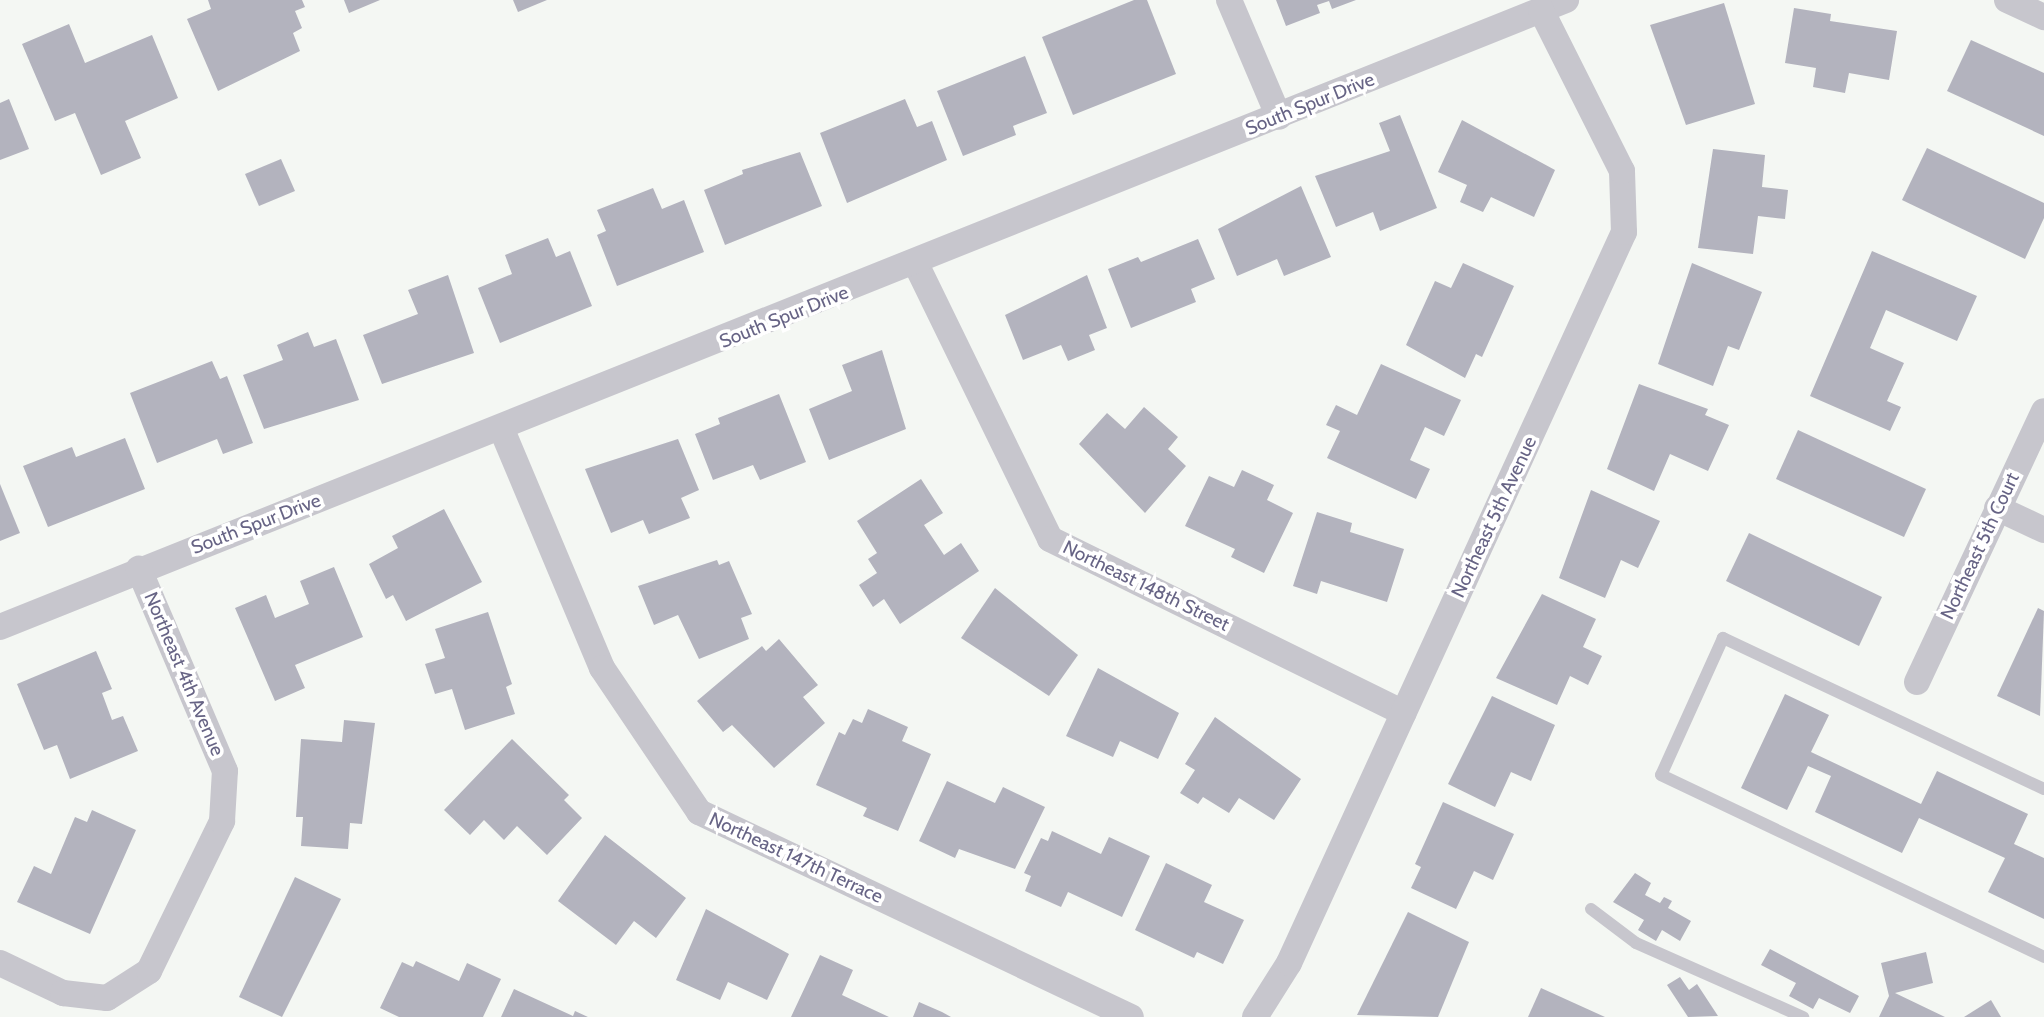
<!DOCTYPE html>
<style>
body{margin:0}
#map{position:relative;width:2044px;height:1017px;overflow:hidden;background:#f4f7f3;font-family:Cabin,sans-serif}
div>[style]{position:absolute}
.building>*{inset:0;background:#b3b3be}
.service>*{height:12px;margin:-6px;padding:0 6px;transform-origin:6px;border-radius:6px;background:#c7c6cd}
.minor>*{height:26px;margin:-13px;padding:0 13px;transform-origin:13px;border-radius:13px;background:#c7c6cd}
span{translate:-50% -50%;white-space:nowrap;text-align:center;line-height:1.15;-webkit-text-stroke:7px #fff;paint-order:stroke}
.street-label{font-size:19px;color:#676485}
</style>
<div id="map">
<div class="building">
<i style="clip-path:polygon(208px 0,302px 0,305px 7px,295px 11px,302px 28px,293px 33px,300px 51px,218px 91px,187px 19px,211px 9px)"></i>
<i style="clip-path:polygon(344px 0,380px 0,349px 13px)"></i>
<i style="clip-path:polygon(513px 0,547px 0,518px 12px)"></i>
<i style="clip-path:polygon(1134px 0,1147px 0,1176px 74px,1073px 115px,1042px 37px)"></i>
<i style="clip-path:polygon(1276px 0,1356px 0,1332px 9px,1329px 1px,1317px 5px,1320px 13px,1286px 26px)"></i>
<i style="clip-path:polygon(1724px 3px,1755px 104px,1686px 125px,1650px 25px)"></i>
<i style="clip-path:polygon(1794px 8px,1831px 14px,1830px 21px,1897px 31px,1889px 80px,1849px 73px,1845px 93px,1813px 87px,1816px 68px,1785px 63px)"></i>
<i style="clip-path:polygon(69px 24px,85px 63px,152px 35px,178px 98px,125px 121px,141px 158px,101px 175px,75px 113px,55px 121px,22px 44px)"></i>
<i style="clip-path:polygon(1971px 40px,2044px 73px,2044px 136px,1947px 91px)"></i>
<i style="clip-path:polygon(1025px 56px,1047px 113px,1013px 126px,1016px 135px,963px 156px,937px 91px)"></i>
<i style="clip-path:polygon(9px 99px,29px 149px,0 160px,0 103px)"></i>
<i style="clip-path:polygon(905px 99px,917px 127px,932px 121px,947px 160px,847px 203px,820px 133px)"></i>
<i style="clip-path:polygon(1400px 115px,1437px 208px,1380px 231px,1373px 212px,1336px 227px,1315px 176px,1390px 151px,1379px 123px)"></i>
<i style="clip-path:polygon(1462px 120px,1555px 170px,1534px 217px,1491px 197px,1483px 212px,1460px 202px,1467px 185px,1438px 172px)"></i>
<i style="clip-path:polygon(1927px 148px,2044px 203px,2044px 218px,2025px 259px,1902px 200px)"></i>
<i style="clip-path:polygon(1713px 149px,1765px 155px,1762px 187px,1788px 190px,1785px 219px,1758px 216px,1753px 254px,1698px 248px)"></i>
<i style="clip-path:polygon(800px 152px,822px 206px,725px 245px,704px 190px,743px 174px,742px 170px)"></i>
<i style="clip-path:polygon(281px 159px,295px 191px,259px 206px,245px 174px)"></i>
<i style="clip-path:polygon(1301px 186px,1331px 257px,1284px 276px,1277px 259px,1237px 276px,1218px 229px)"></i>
<i style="clip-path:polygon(653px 188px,662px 209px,684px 200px,704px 252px,617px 286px,597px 235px,606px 231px,597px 210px)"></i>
<i style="clip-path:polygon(548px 238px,556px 257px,570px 251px,592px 306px,500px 343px,478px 288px,512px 274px,505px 255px)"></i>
<i style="clip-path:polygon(1198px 239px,1215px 279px,1191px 289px,1196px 302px,1131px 328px,1108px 269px,1138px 257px,1141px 262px)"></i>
<i style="clip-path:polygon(1872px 251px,1977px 296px,1957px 341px,1886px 310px,1870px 348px,1904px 363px,1887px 401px,1901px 407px,1890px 431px,1810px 396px)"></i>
<i style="clip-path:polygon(1463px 263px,1514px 286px,1482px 357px,1476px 354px,1465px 378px,1406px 345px,1435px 281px,1451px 288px)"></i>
<i style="clip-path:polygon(1692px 263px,1762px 292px,1739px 350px,1728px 346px,1713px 386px,1658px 364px)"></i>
<i style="clip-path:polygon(448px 275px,474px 353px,382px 384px,363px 335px,418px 314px,408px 290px)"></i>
<i style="clip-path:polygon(1087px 275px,1107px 328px,1089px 335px,1095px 350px,1068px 361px,1061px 345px,1023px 360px,1005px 315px)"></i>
<i style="clip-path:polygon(308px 332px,314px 347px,336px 339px,359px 400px,264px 429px,243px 375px,283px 360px,277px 345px)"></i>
<i style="clip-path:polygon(882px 350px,906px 429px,829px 460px,809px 409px,852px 391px,842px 365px)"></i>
<i style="clip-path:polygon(212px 361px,220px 379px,227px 376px,253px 443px,223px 454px,217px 439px,157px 463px,130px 393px)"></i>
<i style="clip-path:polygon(1381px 364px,1461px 400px,1444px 436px,1425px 427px,1410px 460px,1430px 469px,1416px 499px,1327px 458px,1340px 431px,1326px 425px,1336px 405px,1357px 415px)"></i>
<i style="clip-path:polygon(1639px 384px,1708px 409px,1705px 415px,1729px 425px,1708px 471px,1670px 454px,1654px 491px,1607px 469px)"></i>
<i style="clip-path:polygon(779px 394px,806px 462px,760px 480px,753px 465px,713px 480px,695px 434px,720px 424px,718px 418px)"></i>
<i style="clip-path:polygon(1144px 407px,1178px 437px,1168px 449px,1186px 466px,1145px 513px,1079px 444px,1107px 413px,1125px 429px)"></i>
<i style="clip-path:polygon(1798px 430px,1926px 489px,1904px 537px,1776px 479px)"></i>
<i style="clip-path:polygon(125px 438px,145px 489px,48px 527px,23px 466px,72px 447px,76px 457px)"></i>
<i style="clip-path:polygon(678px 439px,699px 490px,681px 498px,690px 518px,649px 534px,643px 520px,611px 533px,585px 469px)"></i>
<i style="clip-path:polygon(1242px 470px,1274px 485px,1267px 500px,1293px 513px,1264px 573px,1231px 557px,1235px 549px,1185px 526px,1209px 476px,1234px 487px)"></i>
<i style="clip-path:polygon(921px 479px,943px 513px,924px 525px,944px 555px,961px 543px,979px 571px,900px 624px,884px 599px,873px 607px,859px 585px,877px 573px,868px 559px,877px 553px,857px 521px)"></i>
<i style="clip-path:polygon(0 484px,20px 533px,0 541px)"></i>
<i style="clip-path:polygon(1591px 490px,1660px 521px,1638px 568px,1621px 560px,1605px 598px,1559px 578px)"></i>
<i style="clip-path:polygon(444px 509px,482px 582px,406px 621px,393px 595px,386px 599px,369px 564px,398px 548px,392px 536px)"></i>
<i style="clip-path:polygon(1317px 512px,1352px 523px,1350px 532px,1404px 549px,1387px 602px,1321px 581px,1317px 594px,1293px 586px)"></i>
<i style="clip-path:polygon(1749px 533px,1882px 597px,1859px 646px,1726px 581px)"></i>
<i style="clip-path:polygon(717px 560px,719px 565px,729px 561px,752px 614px,741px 618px,749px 639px,699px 659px,678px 615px,654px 625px,638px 586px)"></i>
<i style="clip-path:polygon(334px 567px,363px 637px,295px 665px,305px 688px,275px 701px,235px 608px,266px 595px,275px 618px,309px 604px,300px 581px)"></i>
<i style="clip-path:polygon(995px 588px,1078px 655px,1049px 696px,961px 638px)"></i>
<i style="clip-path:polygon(1542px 594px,1596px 619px,1583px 647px,1602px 656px,1588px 685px,1570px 676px,1557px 705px,1496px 678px)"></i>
<i style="clip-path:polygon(2038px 608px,2044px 611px,2040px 716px,1997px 696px)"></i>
<i style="clip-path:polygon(488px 612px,512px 684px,506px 687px,515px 714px,465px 730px,452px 689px,435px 694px,425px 664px,445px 658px,435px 629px)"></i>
<i style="clip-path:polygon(779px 639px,818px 685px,803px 697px,825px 723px,774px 768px,732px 725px,723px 732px,697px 701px,762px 646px,766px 651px)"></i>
<i style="clip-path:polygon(96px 651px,112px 689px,102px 693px,112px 720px,123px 716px,138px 751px,70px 779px,57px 745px,44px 750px,17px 684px)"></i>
<i style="clip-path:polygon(1098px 668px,1179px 713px,1158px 759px,1120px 741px,1113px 757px,1066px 736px)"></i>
<i style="clip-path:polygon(1785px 694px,1829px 715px,1811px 752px,1921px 804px,1937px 771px,2028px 814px,2014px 844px,2044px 858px,2044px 919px,1988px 892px,2005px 858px,1919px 818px,1902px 853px,1815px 812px,1831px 776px,1808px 766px,1787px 810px,1741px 788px)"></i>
<i style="clip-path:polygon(1492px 696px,1555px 725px,1531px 781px,1511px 772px,1495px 807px,1448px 784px)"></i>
<i style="clip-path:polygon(868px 709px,908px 727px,902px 741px,931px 754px,898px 831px,863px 816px,867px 808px,816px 785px,839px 732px,845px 735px,853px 719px,862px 723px)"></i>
<i style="clip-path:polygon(1215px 717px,1301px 779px,1274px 820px,1239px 798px,1229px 813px,1203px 797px,1198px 804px,1180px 793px,1195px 770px,1185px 764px)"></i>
<i style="clip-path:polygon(344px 720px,375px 723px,362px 824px,350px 823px,348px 849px,301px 846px,303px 817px,296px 817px,301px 739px,342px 742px)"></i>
<i style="clip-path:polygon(512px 739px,569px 795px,564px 800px,582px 818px,547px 855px,517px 826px,504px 840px,484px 820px,470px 835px,444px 810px)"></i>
<i style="clip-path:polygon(947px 781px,995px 803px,1003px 787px,1045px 807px,1015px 869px,959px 849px,955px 858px,919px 841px)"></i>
<i style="clip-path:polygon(1443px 802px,1514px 834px,1493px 880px,1474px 871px,1456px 909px,1411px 888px,1421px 867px,1415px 864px)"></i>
<i style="clip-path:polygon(92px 810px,136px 830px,90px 934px,17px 902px,34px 866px,51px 874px,75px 817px,87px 822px)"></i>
<i style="clip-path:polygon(1052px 831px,1101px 854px,1109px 837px,1150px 856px,1122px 917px,1068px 892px,1061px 907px,1025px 891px,1031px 876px,1024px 873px,1041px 838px,1048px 841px)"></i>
<i style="clip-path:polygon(605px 835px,686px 898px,656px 938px,634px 921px,616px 945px,558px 901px)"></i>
<i style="clip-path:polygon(1166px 863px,1212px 885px,1204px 902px,1244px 920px,1223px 964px,1197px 952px,1194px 958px,1135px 930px)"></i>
<i style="clip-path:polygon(1635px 873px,1651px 883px,1645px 895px,1660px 903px,1664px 897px,1672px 901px,1668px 908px,1691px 921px,1680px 941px,1662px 930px,1656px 941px,1638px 930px,1644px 920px,1613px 902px)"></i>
<i style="clip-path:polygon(295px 877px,341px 899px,282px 1017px,239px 997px)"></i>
<i style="clip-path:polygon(706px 909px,789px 954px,767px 1000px,728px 982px,720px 1000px,676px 980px)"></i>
<i style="clip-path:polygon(1408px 912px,1469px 942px,1438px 1017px,1357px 1015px)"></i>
<i style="clip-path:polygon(1770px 949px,1859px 996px,1850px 1013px,1819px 998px,1813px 1009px,1789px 996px,1796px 983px,1761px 965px)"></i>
<i style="clip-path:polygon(1926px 952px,1933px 983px,1895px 993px,1945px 1017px,1879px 1017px,1889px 996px,1881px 963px)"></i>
<i style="clip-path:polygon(820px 955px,853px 970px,842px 995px,889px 1017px,791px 1017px)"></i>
<i style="clip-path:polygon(416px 961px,459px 981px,467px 963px,501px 979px,483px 1017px,399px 1017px,380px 1008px,402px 962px,413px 967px)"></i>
<i style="clip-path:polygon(1680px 977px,1689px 990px,1697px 984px,1718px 1016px,1688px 1017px,1667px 985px)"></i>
<i style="clip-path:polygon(1541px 988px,1605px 1017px,1528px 1017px)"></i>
<i style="clip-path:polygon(514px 989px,573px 1016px,575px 1011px,588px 1017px,501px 1017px)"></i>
<i style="clip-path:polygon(1991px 1000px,2001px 1017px,1964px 1017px)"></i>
<i style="clip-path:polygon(919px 1002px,942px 1012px,951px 1017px,913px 1017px)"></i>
</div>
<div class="service">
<i style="left:2044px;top:789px;width:355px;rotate:-154.8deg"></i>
<i style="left:1723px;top:638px;width:150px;rotate:114.3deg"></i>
<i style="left:1661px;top:775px;width:424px;rotate:25.4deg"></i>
<i style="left:1591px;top:909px;width:56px;rotate:37.1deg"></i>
<i style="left:1636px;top:943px;width:183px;rotate:23.9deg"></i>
</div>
<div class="minor">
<i style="left:1229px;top:0;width:127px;rotate:66.9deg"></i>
<i style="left:2007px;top:0;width:41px;rotate:24.7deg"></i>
<i style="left:916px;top:264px;width:306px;rotate:64deg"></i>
<i style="left:1050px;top:539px;width:394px;rotate:26.2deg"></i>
<i style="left:502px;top:430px;width:258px;rotate:67.2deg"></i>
<i style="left:602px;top:668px;width:174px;rotate:56deg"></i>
<i style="left:699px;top:812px;width:478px;rotate:25.4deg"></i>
<i style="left:1997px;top:508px;width:52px;rotate:25.1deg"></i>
<i style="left:0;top:627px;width:1687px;rotate:-21.82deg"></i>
<i style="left:1917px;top:682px;width:299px;rotate:-64.9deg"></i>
<i style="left:0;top:963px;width:70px;rotate:25.5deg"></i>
<i style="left:63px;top:993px;width:44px;rotate:6.5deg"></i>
<i style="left:107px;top:998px;width:50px;rotate:-32.7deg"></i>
<i style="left:149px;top:971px;width:167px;rotate:-64deg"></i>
<i style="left:222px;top:821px;width:50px;rotate:-86.6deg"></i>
<i style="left:225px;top:771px;width:220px;rotate:-113.1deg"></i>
<i style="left:1255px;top:1017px;width:64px;rotate:-57.8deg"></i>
<i style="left:1289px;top:963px;width:804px;rotate:-65.38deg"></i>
<i style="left:1624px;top:232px;width:61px;rotate:-91.9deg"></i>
<i style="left:1622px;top:171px;width:180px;rotate:-116.7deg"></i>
</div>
<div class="street-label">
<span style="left:1310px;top:104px;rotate:-22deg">South Spur Drive</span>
<span style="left:784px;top:317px;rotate:-22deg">South Spur Drive</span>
<span style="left:1494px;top:517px;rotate:-65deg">Northeast 5th Avenue</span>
<span style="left:256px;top:524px;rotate:-21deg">South Spur Drive</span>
<span style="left:1980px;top:546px;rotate:-65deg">Northeast 5th Court</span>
<span style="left:1146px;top:586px;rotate:26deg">Northeast 148th Street</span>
<span style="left:184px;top:674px;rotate:67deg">Northeast 4th Avenue</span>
<span style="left:796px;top:858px;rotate:25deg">Northeast 147th Terrace</span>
</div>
</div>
